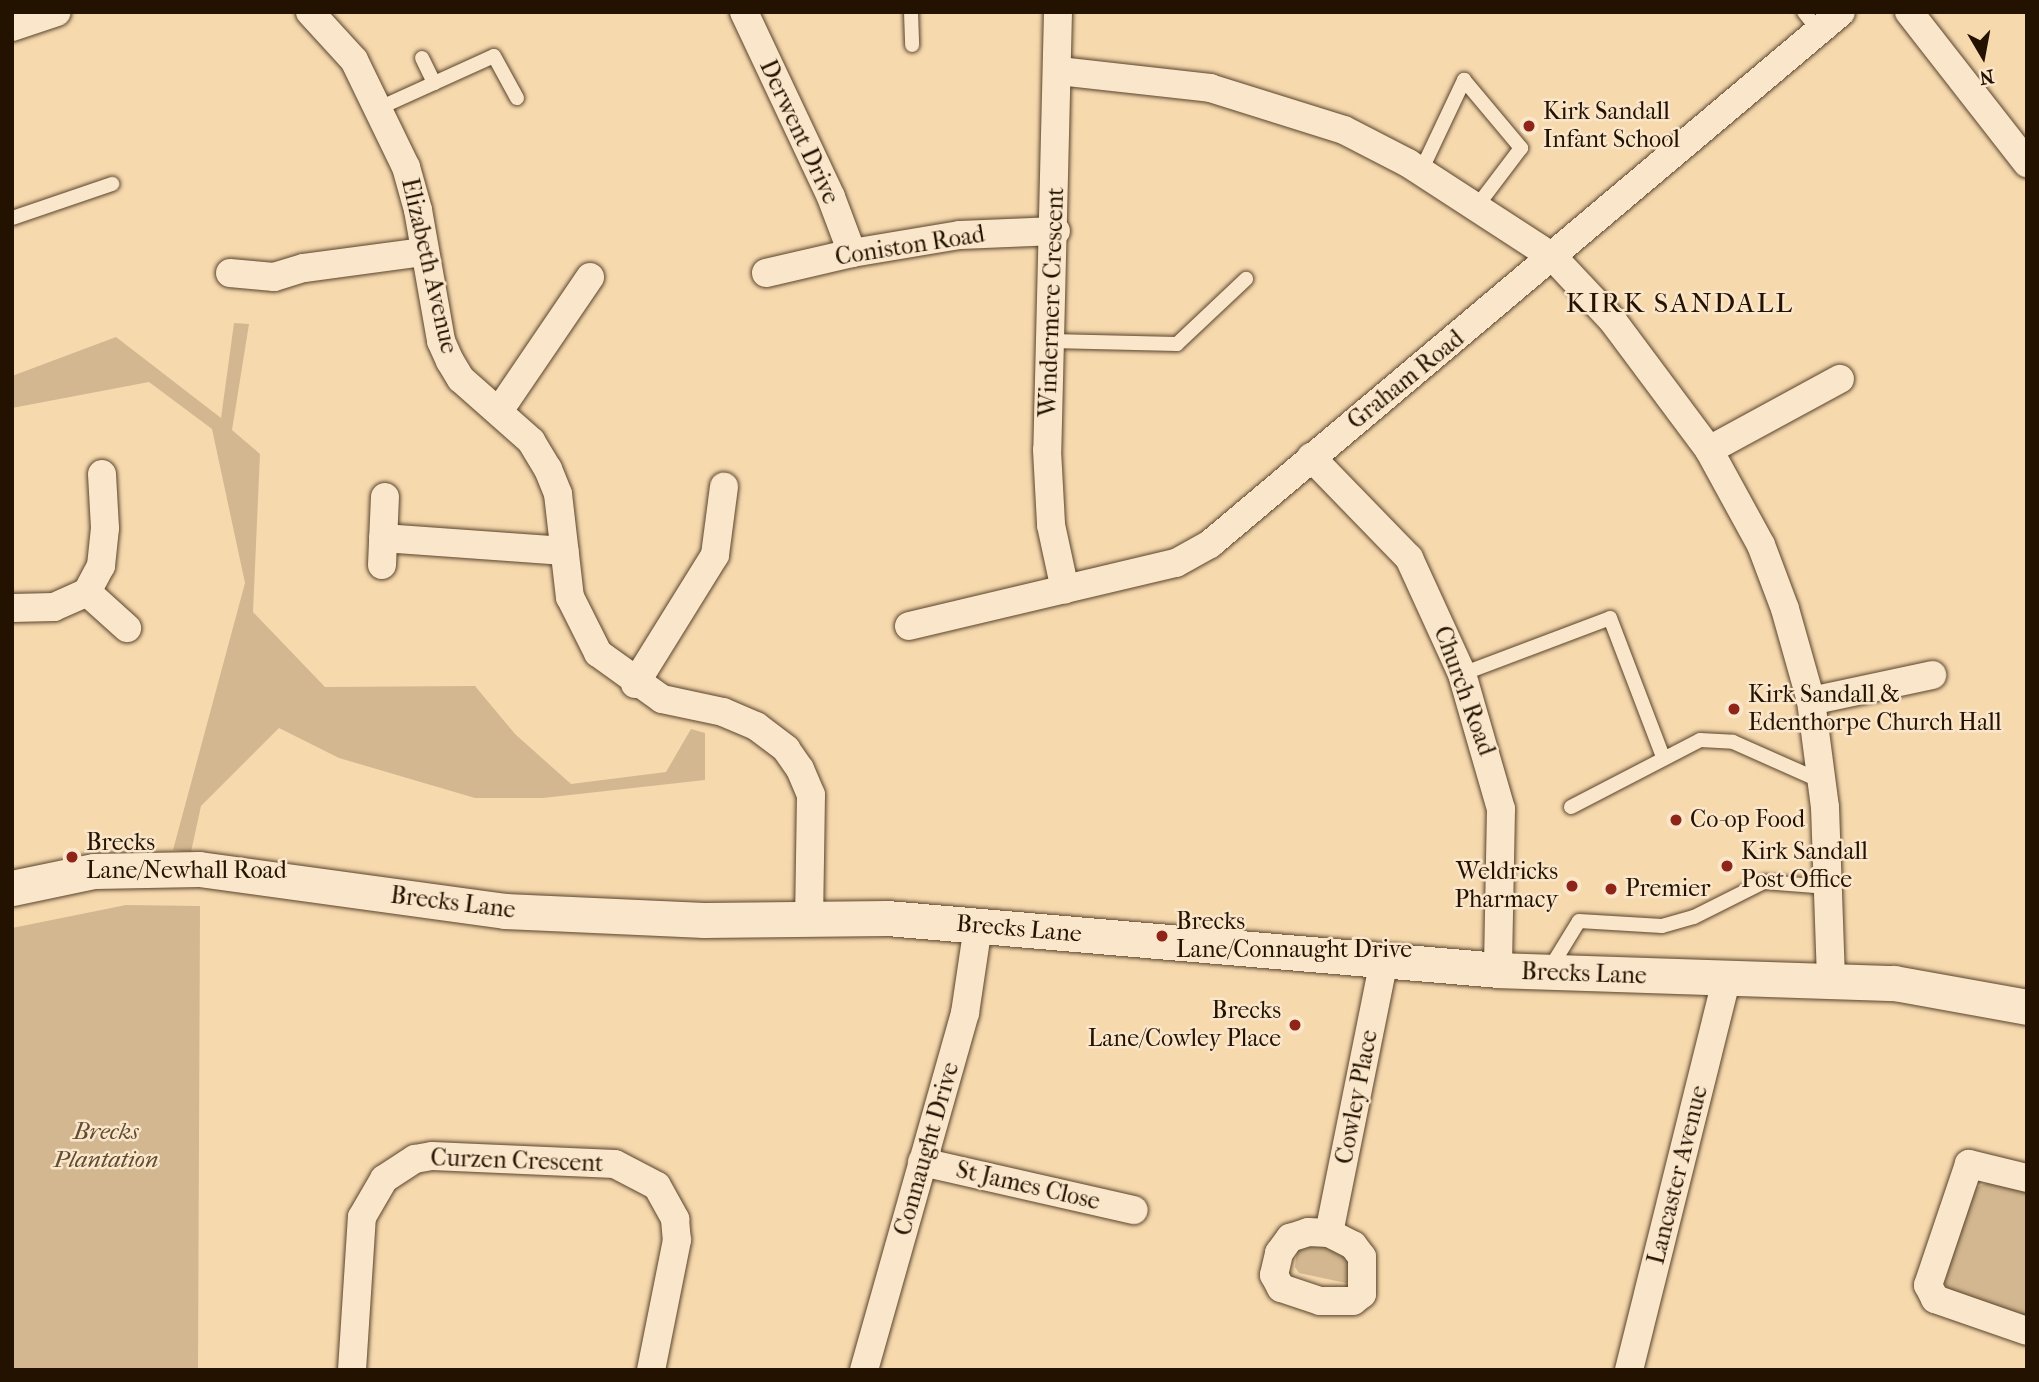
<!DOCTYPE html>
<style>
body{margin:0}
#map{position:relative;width:2039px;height:1382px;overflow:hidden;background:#f7d9ae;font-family:"IM FELL French Canon",serif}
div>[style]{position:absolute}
.green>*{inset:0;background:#d3b790}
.roads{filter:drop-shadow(0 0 2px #58442c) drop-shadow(0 0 2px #58442c)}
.service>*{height:14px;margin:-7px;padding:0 7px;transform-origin:7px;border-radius:7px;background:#fae6ca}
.minor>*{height:28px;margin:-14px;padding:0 14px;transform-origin:14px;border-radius:14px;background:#fae6ca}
.tertiary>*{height:35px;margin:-17.5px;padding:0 17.5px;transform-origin:17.5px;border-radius:17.5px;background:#fae6ca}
.dots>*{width:19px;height:19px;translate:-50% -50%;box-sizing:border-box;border:4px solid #fae6ca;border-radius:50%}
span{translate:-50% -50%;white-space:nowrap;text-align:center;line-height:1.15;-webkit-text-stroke:5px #fae6ca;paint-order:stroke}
.poi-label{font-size:24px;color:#231200}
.left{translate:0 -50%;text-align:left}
.right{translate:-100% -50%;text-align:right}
.street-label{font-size:24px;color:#231200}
.park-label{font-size:24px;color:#614c32;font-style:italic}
.quarter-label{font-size:28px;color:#231200;letter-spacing:2px}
.frame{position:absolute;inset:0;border:14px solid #231200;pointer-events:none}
.north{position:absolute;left:1948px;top:21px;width:70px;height:70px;-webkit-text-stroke:5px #fae6ca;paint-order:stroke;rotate:170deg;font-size:19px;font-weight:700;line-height:28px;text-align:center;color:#231200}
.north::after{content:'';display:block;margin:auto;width:24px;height:32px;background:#231200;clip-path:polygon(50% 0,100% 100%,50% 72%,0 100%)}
</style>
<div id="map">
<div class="green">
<i style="clip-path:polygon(234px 323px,249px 324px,232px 430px,260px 454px,253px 612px,325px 687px,475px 686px,515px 734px,571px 784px,666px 772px,691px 729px,705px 733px,705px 780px,543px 798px,475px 798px,339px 758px,279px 728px,201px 806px,191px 852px,173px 850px,245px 583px,212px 429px,149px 382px,12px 408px,12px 376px,116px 337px,221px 418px)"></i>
<i style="clip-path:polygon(126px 905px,200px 906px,198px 1370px,12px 1370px,12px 928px)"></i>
<i style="clip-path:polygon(1992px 1181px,2027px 1189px,2027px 1321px,1951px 1295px,1943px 1280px,1970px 1190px)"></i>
<i style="clip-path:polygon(1314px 1243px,1352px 1254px,1353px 1280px,1346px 1283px,1299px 1273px,1295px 1267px,1297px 1251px)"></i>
</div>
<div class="roads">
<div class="service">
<i style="left:911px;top:12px;width:33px;rotate:88deg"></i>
<i style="left:1804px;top:12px;width:24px;rotate:52deg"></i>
<i style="left:422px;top:58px;width:28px;rotate:64deg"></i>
<i style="left:377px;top:109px;width:128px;rotate:-24.4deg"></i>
<i style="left:494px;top:56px;width:48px;rotate:61.3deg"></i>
<i style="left:1421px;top:171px;width:101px;rotate:-64.7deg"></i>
<i style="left:1464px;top:80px;width:89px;rotate:50deg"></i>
<i style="left:1521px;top:148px;width:73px;rotate:127.2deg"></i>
<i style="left:12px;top:218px;width:106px;rotate:-18.8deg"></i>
<i style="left:1051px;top:341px;width:126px;rotate:1.4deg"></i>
<i style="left:1177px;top:344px;width:95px;rotate:-43.3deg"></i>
<i style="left:1462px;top:674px;width:158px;rotate:-20.7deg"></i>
<i style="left:1610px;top:618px;width:149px;rotate:69.1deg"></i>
<i style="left:1571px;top:807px;width:145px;rotate:-27.4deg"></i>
<i style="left:1700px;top:740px;width:33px;rotate:3deg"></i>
<i style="left:1733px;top:742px;width:96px;rotate:23.9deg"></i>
<i style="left:1549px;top:970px;width:57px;rotate:-58.5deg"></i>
<i style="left:1579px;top:921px;width:83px;rotate:3.4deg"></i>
<i style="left:1662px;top:926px;width:33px;rotate:-16deg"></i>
<i style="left:1694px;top:917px;width:78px;rotate:-26.6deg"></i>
<i style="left:1764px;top:882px;width:64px;rotate:4.5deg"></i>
</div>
<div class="minor">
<i style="left:310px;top:12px;width:65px;rotate:47.5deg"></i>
<i style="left:354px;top:60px;width:119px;rotate:64.1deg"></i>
<i style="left:406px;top:167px;width:45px;rotate:74.4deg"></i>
<i style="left:418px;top:210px;width:133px;rotate:80deg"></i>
<i style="left:441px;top:341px;width:22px;rotate:66deg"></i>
<i style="left:450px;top:361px;width:21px;rotate:59deg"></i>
<i style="left:461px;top:379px;width:94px;rotate:41.5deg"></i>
<i style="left:531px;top:441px;width:33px;rotate:59deg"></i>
<i style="left:548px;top:469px;width:27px;rotate:68deg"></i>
<i style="left:558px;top:494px;width:104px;rotate:83.4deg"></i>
<i style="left:570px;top:597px;width:63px;rotate:63.4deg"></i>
<i style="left:598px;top:653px;width:79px;rotate:35.7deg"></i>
<i style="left:662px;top:699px;width:62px;rotate:12deg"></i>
<i style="left:723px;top:712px;width:36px;rotate:23deg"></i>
<i style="left:756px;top:726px;width:38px;rotate:37deg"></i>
<i style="left:786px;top:749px;width:24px;rotate:55deg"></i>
<i style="left:800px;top:769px;width:28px;rotate:67deg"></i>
<i style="left:811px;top:795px;width:125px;rotate:90.9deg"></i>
<i style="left:744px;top:12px;width:204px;rotate:64.8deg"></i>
<i style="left:831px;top:197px;width:60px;rotate:69.4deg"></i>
<i style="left:1058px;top:12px;width:438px;rotate:91.4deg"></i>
<i style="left:1047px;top:450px;width:75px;rotate:86.9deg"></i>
<i style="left:1051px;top:525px;width:66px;rotate:77.8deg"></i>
<i style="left:1909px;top:12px;width:192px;rotate:52deg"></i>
<i style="left:12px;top:27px;width:47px;rotate:-18.4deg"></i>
<i style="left:1059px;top:71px;width:152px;rotate:6.4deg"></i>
<i style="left:1210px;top:88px;width:140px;rotate:17.4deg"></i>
<i style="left:1344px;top:130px;width:72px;rotate:27.3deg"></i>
<i style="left:1408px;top:163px;width:173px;rotate:33deg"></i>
<i style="left:1553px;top:257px;width:88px;rotate:46.8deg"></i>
<i style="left:1613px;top:321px;width:161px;rotate:53.3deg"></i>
<i style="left:1709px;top:450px;width:108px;rotate:61.3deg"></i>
<i style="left:1761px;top:545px;width:68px;rotate:69.4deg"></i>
<i style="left:1785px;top:609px;width:96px;rotate:74.2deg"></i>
<i style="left:1811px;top:701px;width:107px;rotate:82.5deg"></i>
<i style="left:1825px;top:807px;width:172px;rotate:88deg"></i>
<i style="left:230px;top:273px;width:44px;rotate:5.2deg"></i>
<i style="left:274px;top:277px;width:31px;rotate:-17deg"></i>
<i style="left:304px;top:268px;width:121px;rotate:-7.6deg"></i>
<i style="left:766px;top:273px;width:88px;rotate:-13.1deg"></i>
<i style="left:852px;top:253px;width:109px;rotate:-9.5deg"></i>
<i style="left:960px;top:235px;width:96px;rotate:-2.4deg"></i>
<i style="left:499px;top:411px;width:162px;rotate:-55.8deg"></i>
<i style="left:1709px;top:450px;width:149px;rotate:-28.5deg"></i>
<i style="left:1311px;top:457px;width:141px;rotate:45.9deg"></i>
<i style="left:1409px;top:558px;width:128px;rotate:65.4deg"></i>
<i style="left:1462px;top:674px;width:141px;rotate:73.9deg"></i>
<i style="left:1501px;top:809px;width:161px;rotate:91.1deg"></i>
<i style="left:383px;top:538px;width:182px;rotate:4.1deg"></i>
<i style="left:382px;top:565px;width:68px;rotate:-87.5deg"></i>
<i style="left:87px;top:592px;width:54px;rotate:42deg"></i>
<i style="left:12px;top:608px;width:42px;rotate:-1.4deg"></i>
<i style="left:54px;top:607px;width:36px;rotate:-24deg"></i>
<i style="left:87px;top:592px;width:30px;rotate:-62deg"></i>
<i style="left:101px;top:566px;width:38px;rotate:-84deg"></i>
<i style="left:105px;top:528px;width:54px;rotate:-93.2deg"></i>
<i style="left:909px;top:626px;width:274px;rotate:-13.3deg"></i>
<i style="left:1176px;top:563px;width:39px;rotate:-29deg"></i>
<i style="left:1210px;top:544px;width:825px;rotate:-40.13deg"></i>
<i style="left:635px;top:684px;width:152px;rotate:-58.2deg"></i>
<i style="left:715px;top:555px;width:69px;rotate:-82.5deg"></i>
<i style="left:1811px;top:701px;width:124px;rotate:-12.1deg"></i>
<i style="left:922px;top:1162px;width:217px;rotate:12.8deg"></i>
<i style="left:2027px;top:1178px;width:60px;rotate:-166.4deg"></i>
<i style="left:1969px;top:1164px;width:128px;rotate:108.7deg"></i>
<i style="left:1928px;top:1285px;width:16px;rotate:63deg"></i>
<i style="left:1935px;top:1299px;width:97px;rotate:19.2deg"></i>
<i style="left:1308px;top:1232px;width:21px;rotate:3deg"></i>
<i style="left:1329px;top:1233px;width:27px;rotate:27deg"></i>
<i style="left:1353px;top:1245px;width:15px;rotate:53deg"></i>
<i style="left:1362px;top:1257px;width:37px;rotate:90deg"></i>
<i style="left:1362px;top:1294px;width:11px;rotate:142deg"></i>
<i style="left:1353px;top:1301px;width:33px;rotate:180deg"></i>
<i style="left:1320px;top:1301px;width:41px;rotate:-161.6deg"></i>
<i style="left:1281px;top:1288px;width:15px;rotate:-118deg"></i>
<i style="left:1274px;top:1275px;width:23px;rotate:-77deg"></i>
<i style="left:1279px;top:1253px;width:19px;rotate:-54deg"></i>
<i style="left:1290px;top:1238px;width:19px;rotate:-18deg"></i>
<i style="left:1329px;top:1233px;width:278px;rotate:-78.6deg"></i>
<i style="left:352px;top:1370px;width:153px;rotate:-86.3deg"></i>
<i style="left:362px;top:1217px;width:44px;rotate:-59.9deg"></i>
<i style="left:384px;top:1179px;width:37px;rotate:-33deg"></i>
<i style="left:415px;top:1159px;width:17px;rotate:-10deg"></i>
<i style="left:432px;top:1156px;width:183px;rotate:2.5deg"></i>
<i style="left:615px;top:1164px;width:47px;rotate:27.6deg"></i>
<i style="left:657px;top:1186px;width:38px;rotate:61deg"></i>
<i style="left:675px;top:1219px;width:21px;rotate:85deg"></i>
<i style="left:677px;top:1240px;width:133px;rotate:101.3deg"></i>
<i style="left:864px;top:1370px;width:371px;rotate:-74.2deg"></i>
<i style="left:965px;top:1013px;width:88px;rotate:-81.5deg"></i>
<i style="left:1629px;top:1370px;width:402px;rotate:-76deg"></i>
</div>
<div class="tertiary">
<i style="left:12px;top:888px;width:84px;rotate:-11.7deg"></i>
<i style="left:94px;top:871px;width:105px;rotate:-1.1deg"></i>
<i style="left:199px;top:869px;width:309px;rotate:7.8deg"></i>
<i style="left:505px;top:911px;width:199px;rotate:2.6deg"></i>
<i style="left:704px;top:920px;width:183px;rotate:-0.6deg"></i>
<i style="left:887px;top:918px;width:613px;rotate:4.86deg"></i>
<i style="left:1498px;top:970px;width:396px;rotate:1.9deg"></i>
<i style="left:1894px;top:983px;width:135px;rotate:10.2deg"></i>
</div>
</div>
<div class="dots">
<i style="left:1529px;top:126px;background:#8f2418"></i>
<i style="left:1734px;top:709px;background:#8f2418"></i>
<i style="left:1676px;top:820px;background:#8f2418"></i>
<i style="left:72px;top:857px;background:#8f2418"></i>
<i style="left:1727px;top:866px;background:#8f2418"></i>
<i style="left:1572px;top:886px;background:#8f2418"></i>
<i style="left:1611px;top:889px;background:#8f2418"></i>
<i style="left:1162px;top:936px;background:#8f2418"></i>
<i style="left:1295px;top:1025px;background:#8f2418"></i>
</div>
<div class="poi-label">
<span class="left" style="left:1543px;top:126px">Kirk Sandall<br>Infant School</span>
<span class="left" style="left:1748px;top:709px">Kirk Sandall &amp;<br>Edenthorpe Church Hall</span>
<span class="left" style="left:1690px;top:820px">Co-op Food</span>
<span class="left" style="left:86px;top:857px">Brecks<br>Lane/Newhall Road</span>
<span class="left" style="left:1741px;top:866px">Kirk Sandall<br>Post Office</span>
<span class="right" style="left:1558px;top:886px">Weldricks<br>Pharmacy</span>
<span class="left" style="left:1625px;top:889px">Premier</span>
<span class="left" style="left:1176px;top:936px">Brecks<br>Lane/Connaught Drive</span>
<span class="right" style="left:1281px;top:1025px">Brecks<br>Lane/Cowley Place</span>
</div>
<div class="street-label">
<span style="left:799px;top:132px;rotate:65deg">Derwent Drive</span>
<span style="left:910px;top:246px;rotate:-9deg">Coniston Road</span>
<span style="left:429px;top:266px;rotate:77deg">Elizabeth Avenue</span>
<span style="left:1052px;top:302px;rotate:-88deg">Windermere Crescent</span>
<span style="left:1406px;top:380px;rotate:-39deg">Graham Road</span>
<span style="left:1464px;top:691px;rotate:70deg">Church Road</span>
<span style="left:453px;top:903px;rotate:7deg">Brecks Lane</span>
<span style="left:1019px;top:929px;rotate:5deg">Brecks Lane</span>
<span style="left:1584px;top:974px;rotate:2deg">Brecks Lane</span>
<span style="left:1357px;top:1097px;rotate:-79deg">Cowley Place</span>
<span style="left:927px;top:1149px;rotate:-74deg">Connaught Drive</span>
<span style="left:517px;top:1161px;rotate:2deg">Curzen Crescent</span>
<span style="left:1678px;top:1175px;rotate:-76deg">Lancaster Avenue</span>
<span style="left:1028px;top:1186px;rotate:13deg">St James Close</span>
</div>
<div class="park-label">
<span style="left:106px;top:1146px">Brecks<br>Plantation</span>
</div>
<div class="quarter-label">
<span style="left:1680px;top:303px">KIRK SANDALL</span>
</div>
<div class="frame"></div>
<div class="north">N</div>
</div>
